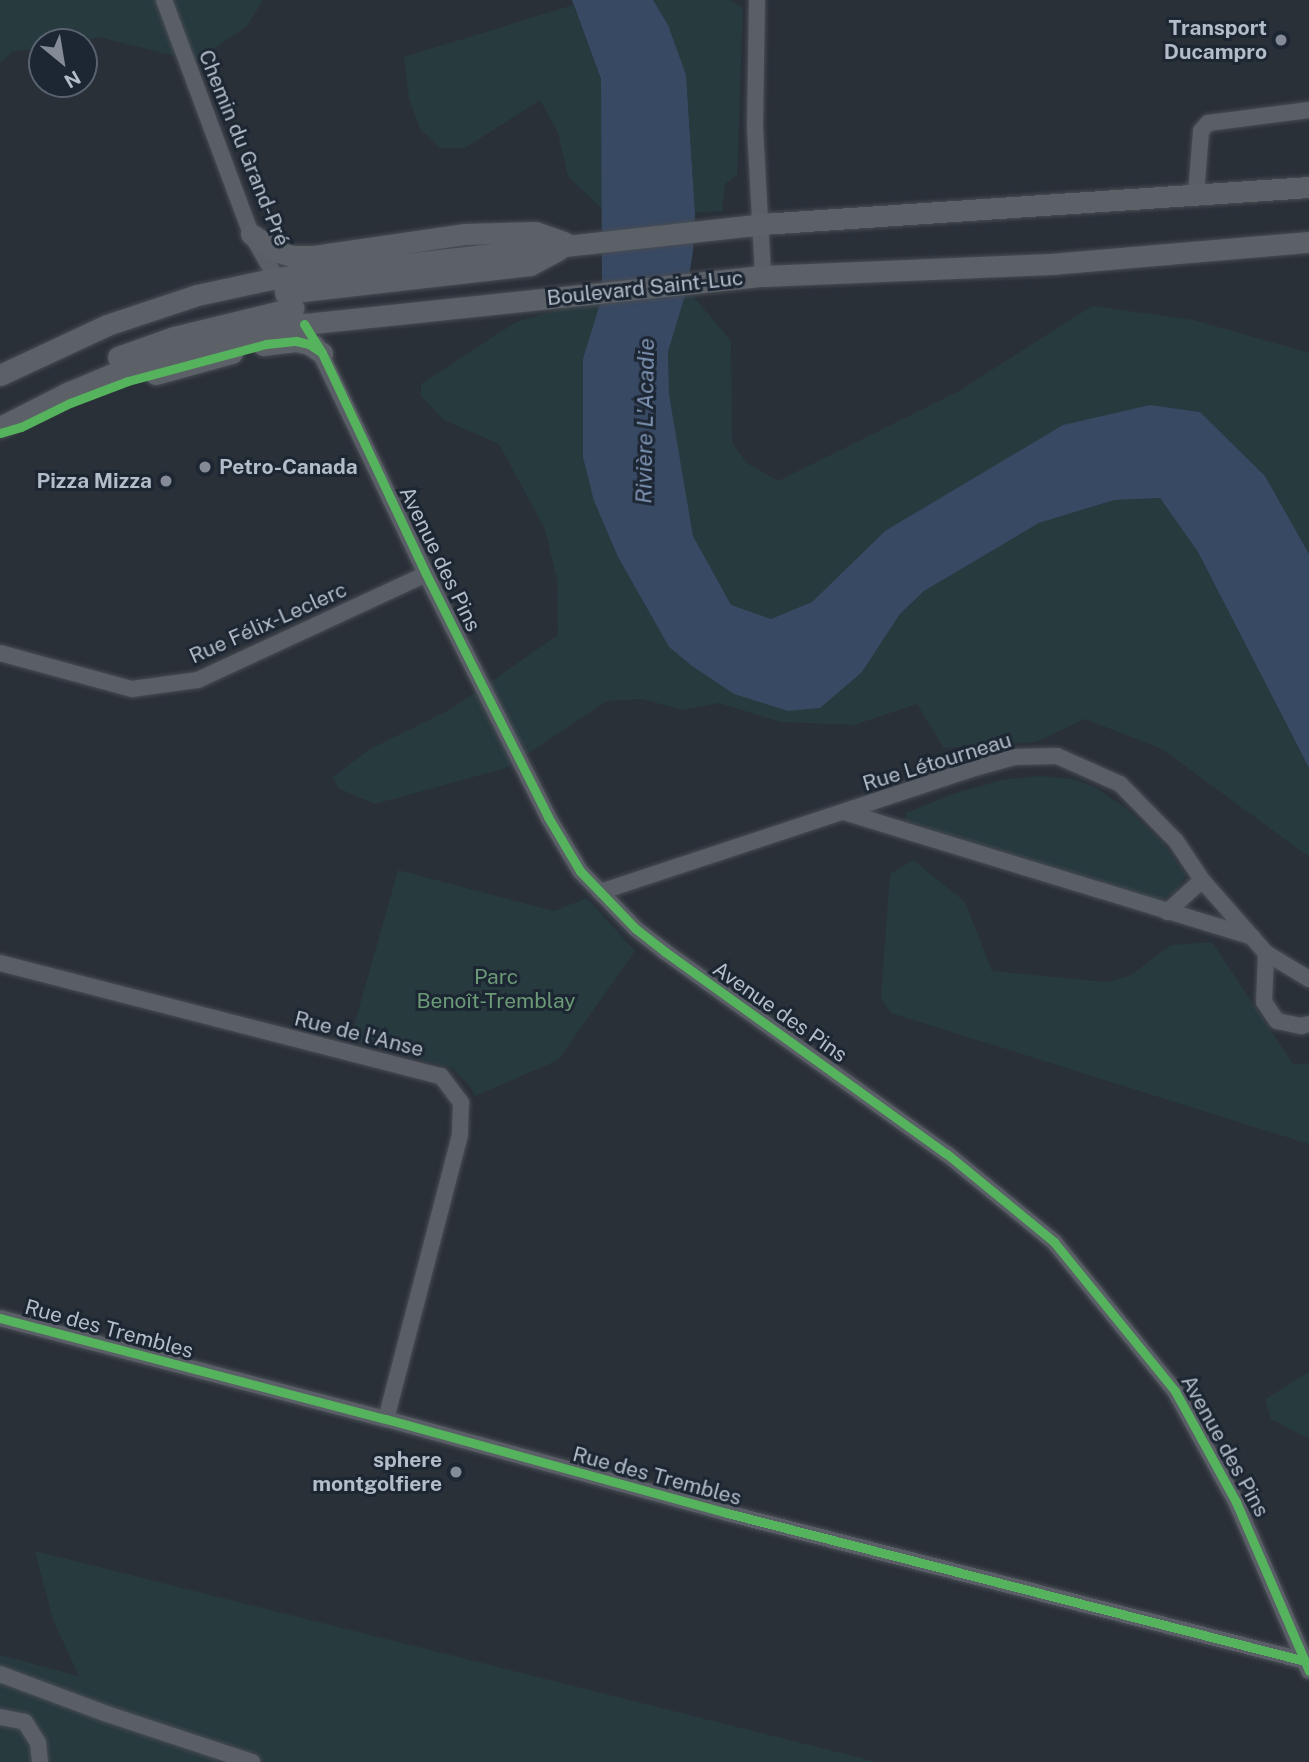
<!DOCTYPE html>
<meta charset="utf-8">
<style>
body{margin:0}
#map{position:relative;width:1309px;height:1762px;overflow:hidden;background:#2a3038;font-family:"Public Sans",sans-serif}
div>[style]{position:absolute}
.green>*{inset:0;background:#273a3e}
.water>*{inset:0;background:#384963}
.roads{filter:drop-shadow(0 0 2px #484c53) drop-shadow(0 0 2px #484c53)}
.minor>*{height:16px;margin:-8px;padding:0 8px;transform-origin:8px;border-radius:8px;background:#5a5e66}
.major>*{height:21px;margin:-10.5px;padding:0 10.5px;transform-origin:10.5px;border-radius:10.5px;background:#5c6168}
.cycleway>*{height:9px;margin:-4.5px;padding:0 4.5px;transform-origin:4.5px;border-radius:4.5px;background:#56b35d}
.dots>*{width:19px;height:19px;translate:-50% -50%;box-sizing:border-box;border:4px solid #1d2633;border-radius:50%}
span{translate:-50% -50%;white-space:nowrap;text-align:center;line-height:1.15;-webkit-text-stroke:6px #1d2633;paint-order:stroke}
.poi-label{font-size:21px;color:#b4bcc9;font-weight:700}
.right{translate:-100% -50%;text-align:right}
.left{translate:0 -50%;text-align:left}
.street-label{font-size:21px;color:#b4bcc9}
.park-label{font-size:21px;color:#6b9a76}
.water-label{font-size:23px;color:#7c92b1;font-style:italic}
.north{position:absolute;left:28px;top:28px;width:70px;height:70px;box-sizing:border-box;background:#1d2633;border:2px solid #59626f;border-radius:50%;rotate:150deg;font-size:19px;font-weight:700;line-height:28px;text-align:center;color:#b4bcc9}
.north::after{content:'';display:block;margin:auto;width:24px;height:32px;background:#848b96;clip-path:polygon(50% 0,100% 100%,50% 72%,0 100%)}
</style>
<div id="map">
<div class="green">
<i style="clip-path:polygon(0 0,263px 0,247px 26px,196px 61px,98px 37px,81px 42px,42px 42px,42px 48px,12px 52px,0 63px)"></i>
<i style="clip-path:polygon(653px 0,729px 0,743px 8px,737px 175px,725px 184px,722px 211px,695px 213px,686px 75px)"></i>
<i style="clip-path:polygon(573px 5px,601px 79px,602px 209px,568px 176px,558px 133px,540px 100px,465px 148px,440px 148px,420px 129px,409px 98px,404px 57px)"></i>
<i style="clip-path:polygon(687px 289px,731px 341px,732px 443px,747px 463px,778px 481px,959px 391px,1092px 306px,1194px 320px,1309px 353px,1309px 554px,1265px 476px,1200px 412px,1150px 405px,885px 531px,812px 602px,791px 613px,771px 619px,731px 606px,693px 536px,669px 394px,668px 352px)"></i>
<i style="clip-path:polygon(602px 297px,594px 501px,618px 557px,669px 647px,692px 666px,734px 694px,862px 672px,900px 614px,924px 591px,1039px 523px,1114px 500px,1160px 498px,1198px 552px,1309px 768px,1309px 857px,1162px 749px,1085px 719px,1036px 742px,944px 748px,917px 704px,854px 725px,781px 722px,719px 703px,683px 710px,642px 699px,607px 701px,506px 768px,375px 804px,338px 788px,333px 777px,370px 749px,451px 709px,558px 635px,557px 580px,545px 529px,499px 444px,444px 420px,421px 396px,421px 384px,516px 322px)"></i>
<i style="clip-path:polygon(1040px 776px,1072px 779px,1095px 787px,1126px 808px,1162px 842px,1186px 875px,1177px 891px,1161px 900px,906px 821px,906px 813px,956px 793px,1002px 780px)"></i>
<i style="clip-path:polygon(913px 860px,965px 902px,992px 971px,1106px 982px,1130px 976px,1171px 945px,1212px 942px,1293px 1064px,1309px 1063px,1309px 1144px,891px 1013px,881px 998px,890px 874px)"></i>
<i style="clip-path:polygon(398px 870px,554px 911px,587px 898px,635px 951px,558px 1060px,475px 1096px,470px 1086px,452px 1068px,350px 1040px)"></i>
<i style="clip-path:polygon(1309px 1372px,1309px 1439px,1271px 1419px,1265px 1399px)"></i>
<i style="clip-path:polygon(35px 1551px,877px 1762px,0 1762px,0 1655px,79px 1676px,53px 1620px)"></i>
</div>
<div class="water">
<i style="clip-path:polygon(572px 0,653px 0,668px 25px,686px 75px,695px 213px,693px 251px,687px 289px,668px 352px,669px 394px,693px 536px,731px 605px,771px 619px,812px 602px,885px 531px,1063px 425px,1150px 405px,1200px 412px,1265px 476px,1309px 554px,1309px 768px,1198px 552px,1160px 498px,1114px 500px,1039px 523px,924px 591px,900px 614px,862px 672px,820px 708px,788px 711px,734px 694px,692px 666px,669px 647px,618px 557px,594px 501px,583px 457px,583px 359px,602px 297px,601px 79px)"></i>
</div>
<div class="roads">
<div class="minor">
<i style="left:164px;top:0;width:250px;rotate:69.6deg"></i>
<i style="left:251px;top:234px;width:60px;rotate:60deg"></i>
<i style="left:757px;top:0;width:127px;rotate:90.9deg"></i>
<i style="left:755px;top:127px;width:149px;rotate:86.9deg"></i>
<i style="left:1196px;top:195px;width:64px;rotate:-85.5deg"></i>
<i style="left:1201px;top:131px;width:11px;rotate:-49deg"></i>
<i style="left:1208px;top:123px;width:102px;rotate:-7.3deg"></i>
<i style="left:316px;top:344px;width:255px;rotate:64.4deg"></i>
<i style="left:426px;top:574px;width:272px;rotate:63.3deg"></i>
<i style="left:548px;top:817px;width:63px;rotate:59.3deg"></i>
<i style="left:580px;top:871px;width:81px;rotate:46deg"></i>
<i style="left:636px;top:929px;width:36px;rotate:38deg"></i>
<i style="left:664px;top:951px;width:348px;rotate:35.7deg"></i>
<i style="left:947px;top:1154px;width:139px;rotate:39.4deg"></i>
<i style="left:1054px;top:1242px;width:192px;rotate:50.9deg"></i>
<i style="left:1175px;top:1391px;width:127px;rotate:61.2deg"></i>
<i style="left:1236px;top:1502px;width:184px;rotate:66.6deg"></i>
<i style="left:0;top:653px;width:137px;rotate:15.3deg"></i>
<i style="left:132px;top:689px;width:67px;rotate:-7.8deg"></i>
<i style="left:198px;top:680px;width:251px;rotate:-24.9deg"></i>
<i style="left:844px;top:812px;width:427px;rotate:17deg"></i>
<i style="left:600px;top:892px;width:391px;rotate:-18.3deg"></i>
<i style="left:971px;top:769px;width:46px;rotate:-15.3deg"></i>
<i style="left:1015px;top:757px;width:42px;rotate:-1.4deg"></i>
<i style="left:1057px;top:756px;width:69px;rotate:24deg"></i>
<i style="left:1120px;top:784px;width:80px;rotate:45.5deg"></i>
<i style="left:1176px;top:841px;width:47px;rotate:56.3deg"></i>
<i style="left:1202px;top:880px;width:97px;rotate:48.8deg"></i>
<i style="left:1266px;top:953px;width:50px;rotate:31.2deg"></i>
<i style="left:1167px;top:912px;width:47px;rotate:-42.4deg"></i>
<i style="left:1266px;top:953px;width:49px;rotate:92.3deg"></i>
<i style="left:1264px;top:1002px;width:23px;rotate:56deg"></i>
<i style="left:1277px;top:1021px;width:25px;rotate:12deg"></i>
<i style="left:1301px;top:1026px;width:8px;rotate:-14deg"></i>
<i style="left:0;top:963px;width:455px;rotate:14.4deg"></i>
<i style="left:441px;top:1076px;width:34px;rotate:53deg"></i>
<i style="left:461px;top:1103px;width:32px;rotate:92deg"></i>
<i style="left:460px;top:1135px;width:293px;rotate:104.6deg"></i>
<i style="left:0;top:1318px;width:399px;rotate:14.7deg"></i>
<i style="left:386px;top:1419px;width:354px;rotate:15.4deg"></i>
<i style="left:727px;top:1513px;width:597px;rotate:14.36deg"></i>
<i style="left:0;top:1674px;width:114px;rotate:20.5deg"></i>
<i style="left:107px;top:1714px;width:153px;rotate:18.3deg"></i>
<i style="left:0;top:1717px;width:25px;rotate:11deg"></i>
<i style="left:25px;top:1722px;width:25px;rotate:58deg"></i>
<i style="left:38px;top:1743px;width:19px;rotate:84deg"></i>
</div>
<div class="major">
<i style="left:251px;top:234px;width:32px;rotate:34deg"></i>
<i style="left:278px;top:252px;width:15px;rotate:16deg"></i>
<i style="left:292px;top:256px;width:22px"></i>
<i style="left:314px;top:256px;width:153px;rotate:-8.3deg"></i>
<i style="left:465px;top:234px;width:70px;rotate:-1.6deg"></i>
<i style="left:535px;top:232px;width:31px;rotate:19deg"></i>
<i style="left:285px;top:293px;width:247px;rotate:-6.5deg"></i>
<i style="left:530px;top:265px;width:32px;rotate:-28deg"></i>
<i style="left:263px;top:345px;width:33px;rotate:-7deg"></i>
<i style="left:296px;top:341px;width:13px;rotate:13deg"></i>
<i style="left:309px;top:344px;width:16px;rotate:35deg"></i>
<i style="left:118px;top:357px;width:59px;rotate:-19.7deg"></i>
<i style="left:174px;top:337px;width:123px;rotate:-13.6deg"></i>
<i style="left:155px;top:374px;width:80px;rotate:-15.3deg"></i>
<i style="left:0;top:375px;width:118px;rotate:-25deg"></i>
<i style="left:107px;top:325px;width:95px;rotate:-18.4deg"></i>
<i style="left:197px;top:295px;width:81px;rotate:-12.1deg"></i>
<i style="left:276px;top:278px;width:489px;rotate:-6.3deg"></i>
<i style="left:762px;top:224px;width:548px;rotate:-3.87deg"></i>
<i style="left:0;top:427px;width:75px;rotate:-26.9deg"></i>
<i style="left:67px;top:393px;width:54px;rotate:-22.8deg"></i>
<i style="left:117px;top:372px;width:71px;rotate:-17.2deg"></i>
<i style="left:185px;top:351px;width:122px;rotate:-12.8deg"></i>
<i style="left:304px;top:324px;width:462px;rotate:-6deg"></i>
<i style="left:763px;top:276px;width:288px;rotate:-2.4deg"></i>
<i style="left:1051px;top:264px;width:259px;rotate:-4.9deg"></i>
</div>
</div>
<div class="cycleway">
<i style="left:304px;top:324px;width:34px;rotate:58deg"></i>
<i style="left:322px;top:353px;width:244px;rotate:64.8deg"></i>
<i style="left:426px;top:574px;width:272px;rotate:63.3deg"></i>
<i style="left:548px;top:817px;width:63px;rotate:59.3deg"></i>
<i style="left:580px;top:871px;width:81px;rotate:46deg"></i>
<i style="left:636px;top:929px;width:36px;rotate:38deg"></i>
<i style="left:664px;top:951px;width:348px;rotate:35.7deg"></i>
<i style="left:947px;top:1154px;width:139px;rotate:39.4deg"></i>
<i style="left:1054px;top:1242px;width:192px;rotate:50.9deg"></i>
<i style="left:1175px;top:1391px;width:127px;rotate:61.2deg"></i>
<i style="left:1236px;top:1502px;width:184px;rotate:66.6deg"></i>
<i style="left:0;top:433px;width:22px;rotate:-16deg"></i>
<i style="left:21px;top:427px;width:55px;rotate:-26.1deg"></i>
<i style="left:70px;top:403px;width:62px;rotate:-20.8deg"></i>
<i style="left:128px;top:381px;width:143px;rotate:-15deg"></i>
<i style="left:266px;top:344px;width:30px;rotate:-6deg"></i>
<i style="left:296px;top:341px;width:13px;rotate:13deg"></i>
<i style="left:309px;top:344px;width:14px;rotate:34deg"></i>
<i style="left:0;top:1318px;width:399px;rotate:14.7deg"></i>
<i style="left:386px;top:1419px;width:354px;rotate:15.4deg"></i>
<i style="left:727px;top:1513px;width:597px;rotate:14.36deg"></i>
</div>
<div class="dots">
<i style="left:1281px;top:40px;background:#848b96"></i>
<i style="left:205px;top:467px;background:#848b96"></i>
<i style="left:166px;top:481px;background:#848b96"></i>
<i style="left:456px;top:1472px;background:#848b96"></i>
</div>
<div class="poi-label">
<span class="right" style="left:1267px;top:40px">Transport<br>Ducampro</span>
<span class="left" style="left:219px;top:467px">Petro-Canada</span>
<span class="right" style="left:152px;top:481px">Pizza Mizza</span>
<span class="right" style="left:442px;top:1472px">sphere<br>montgolfiere</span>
</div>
<div class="street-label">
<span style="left:244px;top:148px;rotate:68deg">Chemin du Grand-Pré</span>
<span style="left:645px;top:288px;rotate:-6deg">Boulevard Saint-Luc</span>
<span style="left:440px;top:559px;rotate:64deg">Avenue des Pins</span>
<span style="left:268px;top:623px;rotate:-24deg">Rue Félix-Leclerc</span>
<span style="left:937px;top:762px;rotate:-17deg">Rue Létourneau</span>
<span style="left:780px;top:1012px;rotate:35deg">Avenue des Pins</span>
<span style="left:359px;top:1034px;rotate:14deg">Rue de l'Anse</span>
<span style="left:109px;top:1329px;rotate:15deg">Rue des Trembles</span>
<span style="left:1225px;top:1446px;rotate:61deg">Avenue des Pins</span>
<span style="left:657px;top:1476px;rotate:15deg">Rue des Trembles</span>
</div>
<div class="park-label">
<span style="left:496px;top:989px">Parc<br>Benoît-Tremblay</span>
</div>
<div class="water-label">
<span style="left:645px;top:421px;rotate:-89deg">Rivière L'Acadie</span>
</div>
<div class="north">N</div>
</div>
